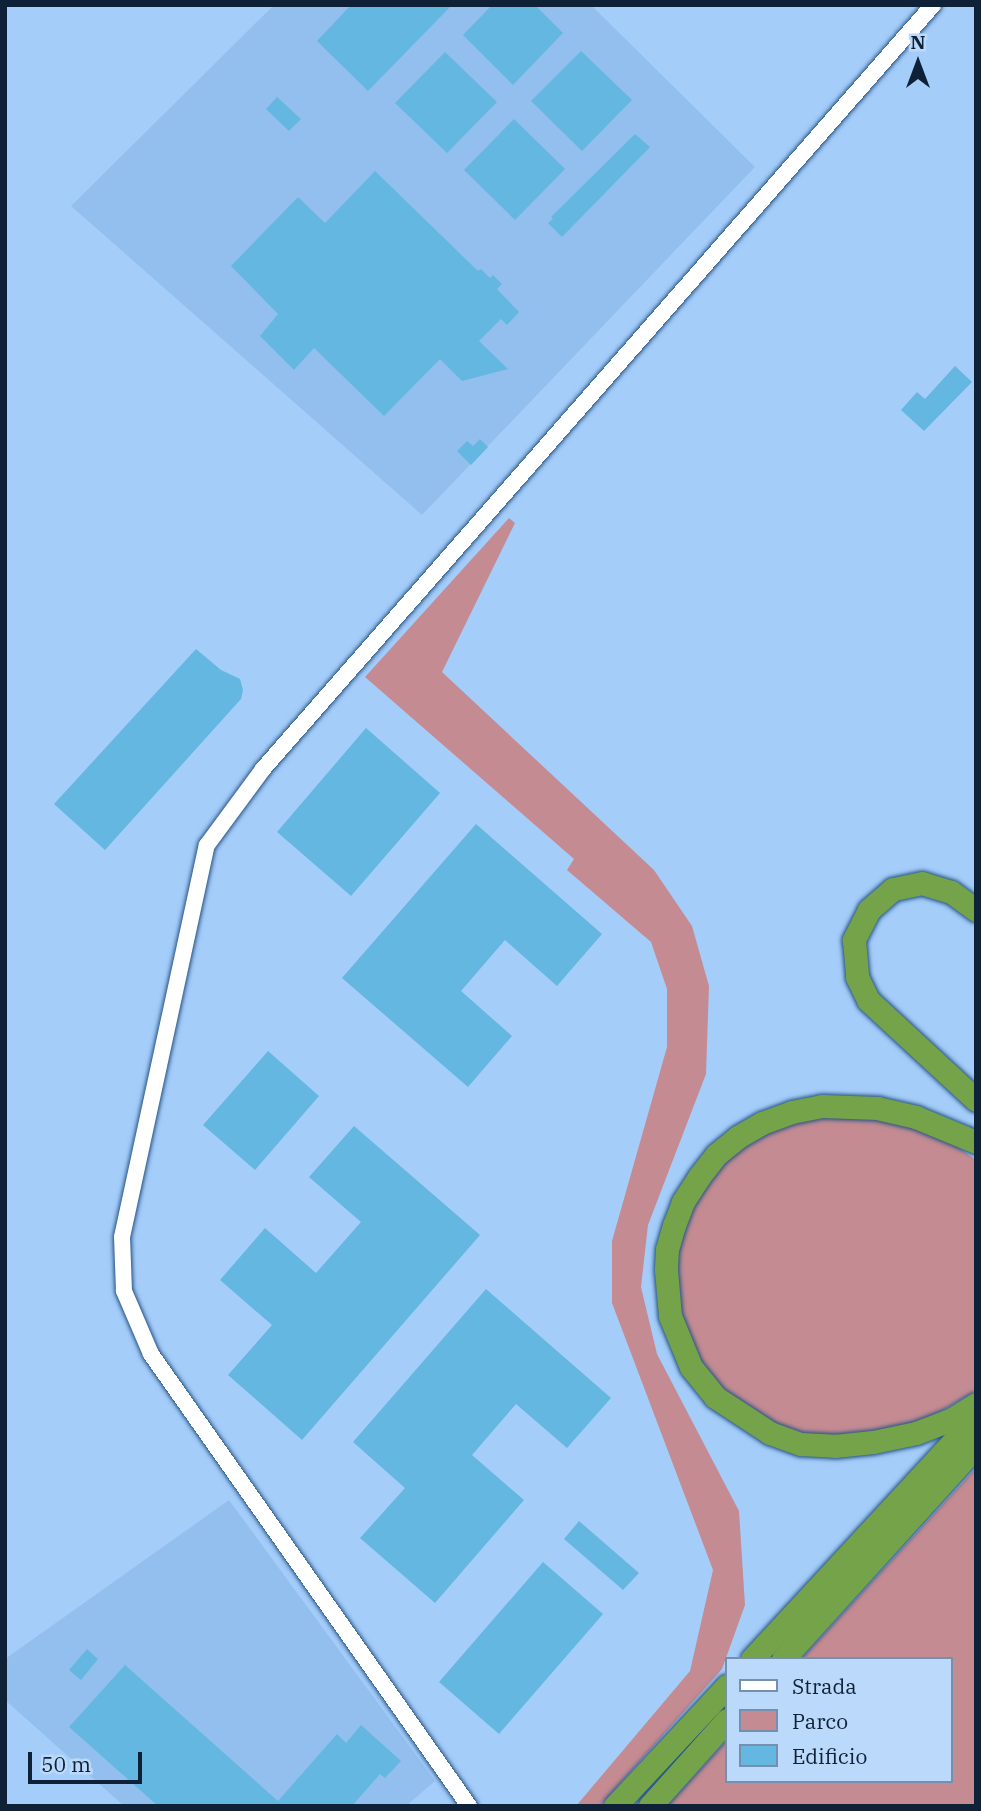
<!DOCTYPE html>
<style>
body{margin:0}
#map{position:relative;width:981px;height:1811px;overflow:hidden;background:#a5cdfa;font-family:"IBM Plex Serif",serif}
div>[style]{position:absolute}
.built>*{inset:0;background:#93bfef}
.green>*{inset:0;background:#c58b92}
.building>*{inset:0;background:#64b7e1}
.roads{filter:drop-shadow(0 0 2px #255485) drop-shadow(0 0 2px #255485)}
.minor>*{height:16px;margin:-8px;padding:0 8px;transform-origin:8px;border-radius:8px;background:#fff}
.highway>*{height:23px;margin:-11.5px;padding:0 11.5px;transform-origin:11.5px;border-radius:11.5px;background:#75a34a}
span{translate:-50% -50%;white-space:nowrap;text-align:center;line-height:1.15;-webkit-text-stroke:5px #bbd9fb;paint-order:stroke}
.frame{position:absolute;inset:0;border:7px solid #0e2136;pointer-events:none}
.legend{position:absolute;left:725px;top:1657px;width:228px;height:126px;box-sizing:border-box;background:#bbd9fb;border:2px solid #768fac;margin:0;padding:9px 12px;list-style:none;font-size:21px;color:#0e2136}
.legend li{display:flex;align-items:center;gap:14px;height:35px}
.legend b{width:35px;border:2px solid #768fac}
.north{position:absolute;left:883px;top:28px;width:70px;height:70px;-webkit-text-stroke:5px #bbd9fb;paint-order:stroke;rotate:0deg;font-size:19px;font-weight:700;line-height:28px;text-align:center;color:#0e2136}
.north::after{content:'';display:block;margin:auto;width:24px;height:32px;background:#0e2136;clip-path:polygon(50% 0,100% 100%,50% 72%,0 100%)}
.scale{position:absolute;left:28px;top:1752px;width:114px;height:32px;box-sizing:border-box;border:4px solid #0e2136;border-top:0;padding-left:9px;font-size:21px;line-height:24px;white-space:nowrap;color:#0e2136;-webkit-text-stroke:5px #bbd9fb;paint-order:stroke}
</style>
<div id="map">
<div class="built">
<i style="clip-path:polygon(274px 5px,591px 5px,755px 167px,422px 515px,71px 206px)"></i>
<i style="clip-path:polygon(229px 1500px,435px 1781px,406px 1806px,124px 1806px,5px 1700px,5px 1659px)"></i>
</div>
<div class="green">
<i style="clip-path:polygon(509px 518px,515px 523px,442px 672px,654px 870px,692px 926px,709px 986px,706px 1074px,648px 1225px,641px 1287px,657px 1354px,739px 1511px,745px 1605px,722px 1669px,600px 1806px,576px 1806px,690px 1671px,713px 1570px,612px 1303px,612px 1241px,667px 1047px,667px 989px,651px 942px,567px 870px,574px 859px,365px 677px)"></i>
<i style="clip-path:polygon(818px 1112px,889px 1117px,948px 1140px,976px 1160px,976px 1391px,915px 1426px,809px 1438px,772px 1426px,719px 1391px,686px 1341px,674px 1268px,682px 1224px,711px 1172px,755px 1133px)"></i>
<i style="clip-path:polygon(976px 1468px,976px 1806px,667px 1806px,727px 1740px,727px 1781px,951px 1781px,951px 1659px,801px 1659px)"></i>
</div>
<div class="building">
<i style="clip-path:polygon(351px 5px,452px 5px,368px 91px,317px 41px)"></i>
<i style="clip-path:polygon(492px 5px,535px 5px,563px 33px,513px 85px,463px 35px)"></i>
<i style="clip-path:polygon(581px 51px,632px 100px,582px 151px,531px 101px)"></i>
<i style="clip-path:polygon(445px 52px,497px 102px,447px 153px,395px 103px)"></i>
<i style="clip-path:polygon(277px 97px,301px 119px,289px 131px,266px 109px)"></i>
<i style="clip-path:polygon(514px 119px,565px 169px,515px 220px,464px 170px)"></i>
<i style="clip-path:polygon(635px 134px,650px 147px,562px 237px,548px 223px,553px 219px,551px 217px)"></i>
<i style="clip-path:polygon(375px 171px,478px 271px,481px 269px,490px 278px,493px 275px,502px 284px,497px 289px,519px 312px,507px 325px,501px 319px,479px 341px,508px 369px,462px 381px,440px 359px,384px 416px,314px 348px,294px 370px,260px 336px,278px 314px,231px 266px,298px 197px,325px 223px)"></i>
<i style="clip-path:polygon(955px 366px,972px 382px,924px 431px,901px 410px,917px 392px,925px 399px)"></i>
<i style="clip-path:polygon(480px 439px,488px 447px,471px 465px,457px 451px,467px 441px,473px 446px)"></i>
<i style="clip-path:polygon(196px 649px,221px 670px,240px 679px,243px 690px,241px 699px,105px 850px,54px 804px)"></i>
<i style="clip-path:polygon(366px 728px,440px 793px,351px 896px,277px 832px)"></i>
<i style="clip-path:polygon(476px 824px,602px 934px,557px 986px,505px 940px,461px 991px,512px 1036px,468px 1087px,342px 978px)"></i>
<i style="clip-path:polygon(268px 1051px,319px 1096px,255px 1170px,203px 1125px)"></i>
<i style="clip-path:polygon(354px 1126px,480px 1235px,302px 1440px,228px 1375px,272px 1325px,220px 1280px,265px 1228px,316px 1273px,361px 1222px,309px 1177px)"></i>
<i style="clip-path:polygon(486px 1289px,611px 1398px,567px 1448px,516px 1404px,472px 1455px,524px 1500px,435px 1603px,360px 1538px,405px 1488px,353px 1442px)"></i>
<i style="clip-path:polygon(579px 1521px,639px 1573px,623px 1590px,564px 1539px)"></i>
<i style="clip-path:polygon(543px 1562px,603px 1614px,499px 1734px,439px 1682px)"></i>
<i style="clip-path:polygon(87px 1649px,98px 1659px,81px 1680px,69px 1670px)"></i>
<i style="clip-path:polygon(125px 1665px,278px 1801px,337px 1734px,346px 1743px,361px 1725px,401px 1761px,385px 1778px,380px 1774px,352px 1806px,158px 1806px,69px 1727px)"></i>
</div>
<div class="roads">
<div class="minor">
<i style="left:469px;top:1806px;width:553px;rotate:-125.13deg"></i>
<i style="left:151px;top:1354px;width:69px;rotate:-113.2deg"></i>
<i style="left:124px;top:1291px;width:54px;rotate:-92.1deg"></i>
<i style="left:122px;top:1237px;width:401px;rotate:-77.8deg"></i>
<i style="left:207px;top:845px;width:94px;rotate:-53.6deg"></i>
<i style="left:263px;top:769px;width:1016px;rotate:-48.75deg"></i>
</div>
<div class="highway">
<i style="left:976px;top:910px;width:31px;rotate:-144deg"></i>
<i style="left:951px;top:892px;width:30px;rotate:-163deg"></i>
<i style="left:922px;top:883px;width:30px;rotate:168deg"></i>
<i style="left:893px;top:889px;width:32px;rotate:139deg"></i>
<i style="left:869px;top:910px;width:34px;rotate:117deg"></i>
<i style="left:854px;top:940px;width:37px;rotate:85deg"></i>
<i style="left:857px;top:977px;width:25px;rotate:64deg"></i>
<i style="left:868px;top:1000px;width:147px;rotate:42.8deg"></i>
<i style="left:976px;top:1142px;width:65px;rotate:-157.4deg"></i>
<i style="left:916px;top:1117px;width:39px;rotate:-167deg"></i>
<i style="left:878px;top:1108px;width:56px;rotate:-178deg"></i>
<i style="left:822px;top:1106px;width:31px;rotate:169deg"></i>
<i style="left:792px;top:1112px;width:32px;rotate:160deg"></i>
<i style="left:762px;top:1123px;width:28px;rotate:150deg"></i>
<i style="left:738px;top:1137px;width:28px;rotate:141deg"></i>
<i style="left:716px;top:1155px;width:28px;rotate:128deg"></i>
<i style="left:699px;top:1177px;width:30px;rotate:123deg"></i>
<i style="left:683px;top:1202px;width:25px;rotate:111deg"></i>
<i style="left:674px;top:1225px;width:25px;rotate:106deg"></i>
<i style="left:667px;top:1249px;width:21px;rotate:93deg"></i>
<i style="left:666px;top:1270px;width:46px;rotate:85deg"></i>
<i style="left:670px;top:1316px;width:55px;rotate:67.6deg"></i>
<i style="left:691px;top:1367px;width:38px;rotate:51deg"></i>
<i style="left:715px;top:1397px;width:66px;rotate:33.2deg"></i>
<i style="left:770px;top:1433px;width:33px;rotate:20deg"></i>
<i style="left:801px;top:1444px;width:34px;rotate:3deg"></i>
<i style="left:835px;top:1446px;width:38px;rotate:-6deg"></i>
<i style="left:873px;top:1442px;width:44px;rotate:-11.8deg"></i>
<i style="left:916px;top:1433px;width:39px;rotate:-21deg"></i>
<i style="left:952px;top:1419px;width:28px;rotate:-32deg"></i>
<i style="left:752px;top:1659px;width:330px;rotate:-47.2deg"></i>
<i style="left:783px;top:1659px;width:287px;rotate:-47.8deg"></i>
<i style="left:615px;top:1806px;width:164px;rotate:-47deg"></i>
<i style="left:650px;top:1806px;width:115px;rotate:-48.2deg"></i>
</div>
</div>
<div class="frame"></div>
<ul class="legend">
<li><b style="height:9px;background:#fff"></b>Strada</li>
<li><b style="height:19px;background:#c58b92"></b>Parco</li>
<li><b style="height:19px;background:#64b7e1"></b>Edificio</li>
</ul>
<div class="north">N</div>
<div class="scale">50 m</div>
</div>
